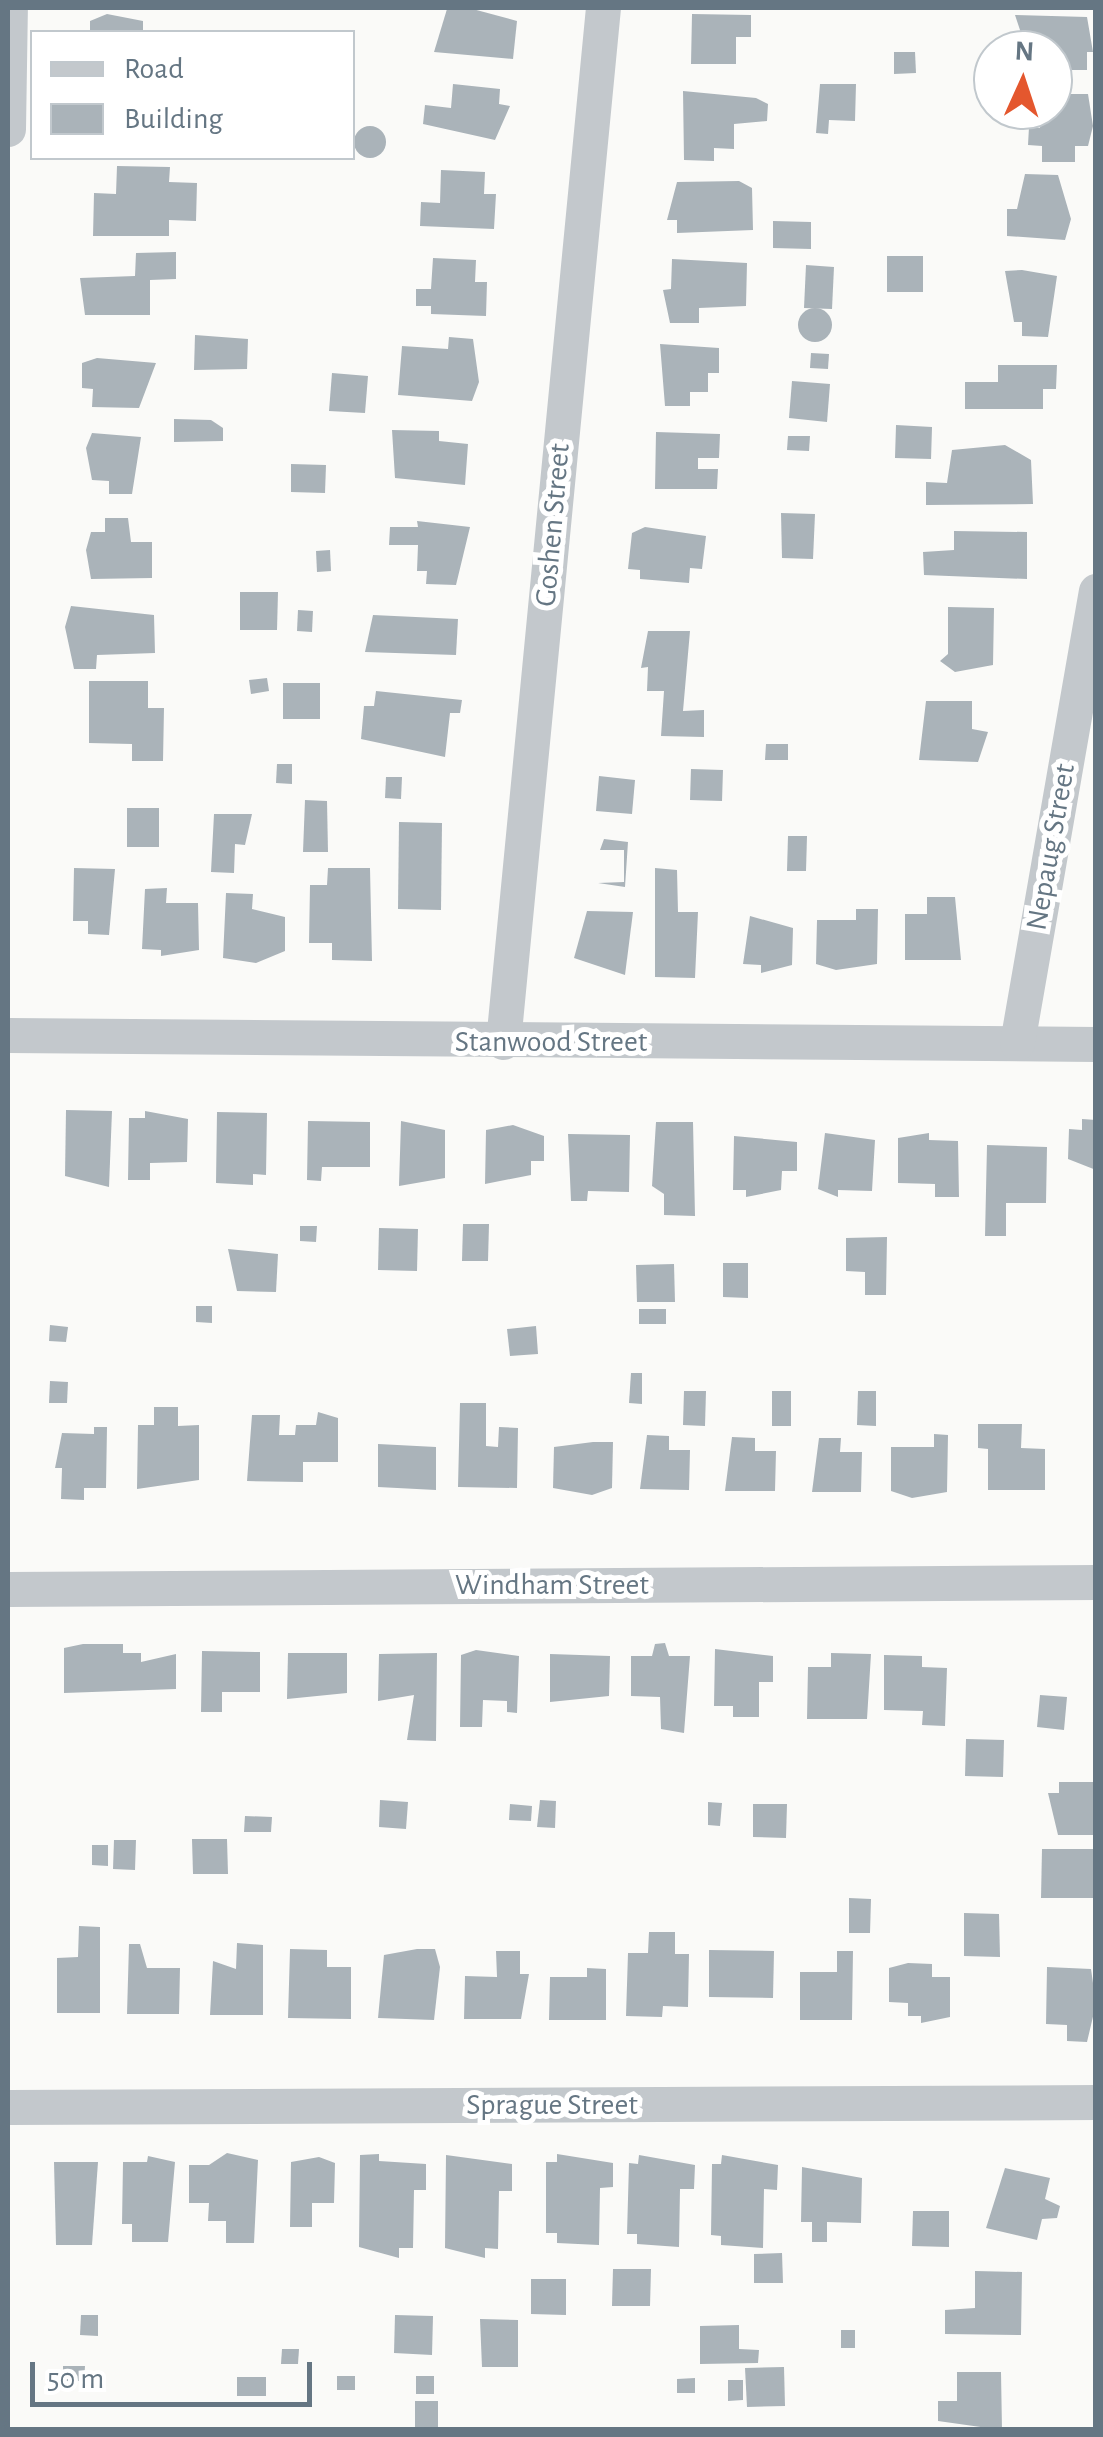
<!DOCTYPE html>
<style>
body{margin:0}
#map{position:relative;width:1103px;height:2437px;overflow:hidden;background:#fafaf8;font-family:"Alegreya Sans",sans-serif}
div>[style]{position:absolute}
.building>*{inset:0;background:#aab3b9}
.round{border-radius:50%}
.minor>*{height:35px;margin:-17.5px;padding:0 17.5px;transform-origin:17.5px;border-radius:17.5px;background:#c3c8cc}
span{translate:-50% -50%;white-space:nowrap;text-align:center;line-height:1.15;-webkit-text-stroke:10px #fff;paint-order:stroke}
.street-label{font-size:30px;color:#657683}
.frame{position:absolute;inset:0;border:10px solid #657683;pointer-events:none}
.legend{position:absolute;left:30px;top:30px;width:325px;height:130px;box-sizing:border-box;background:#fff;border:2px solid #c1c8cd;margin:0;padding:12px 18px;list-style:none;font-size:30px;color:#657683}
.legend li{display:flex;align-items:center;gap:20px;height:50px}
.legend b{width:50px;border:2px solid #c1c8cd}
.north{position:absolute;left:973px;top:30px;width:100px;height:100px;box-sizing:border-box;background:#fff;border:2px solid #c1c8cd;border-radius:50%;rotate:3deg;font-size:28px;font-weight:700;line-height:40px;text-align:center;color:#657683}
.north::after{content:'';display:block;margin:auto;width:35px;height:45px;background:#e4572e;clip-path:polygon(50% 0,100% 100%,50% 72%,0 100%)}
.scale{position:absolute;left:30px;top:2362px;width:282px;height:45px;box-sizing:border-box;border:5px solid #657683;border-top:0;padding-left:12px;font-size:30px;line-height:35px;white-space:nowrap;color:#657683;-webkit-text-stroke:8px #fff;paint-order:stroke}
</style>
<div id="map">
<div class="building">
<i style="clip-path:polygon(469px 8px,517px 21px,513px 59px,434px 52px,447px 9px)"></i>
<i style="clip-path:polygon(107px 14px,143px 21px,143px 32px,90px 32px,90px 21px)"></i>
<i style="clip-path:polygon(692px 14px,751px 15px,751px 37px,736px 37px,736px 64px,691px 64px)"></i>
<i style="clip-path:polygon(1015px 15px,1087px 17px,1093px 52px,1087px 52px,1087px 70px,1053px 70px,1053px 50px,1025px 45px)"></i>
<i style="clip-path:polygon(894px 52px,915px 52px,916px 73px,894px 74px)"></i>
<i style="clip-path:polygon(453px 84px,500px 89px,499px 104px,510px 106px,495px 140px,423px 124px,425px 105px,451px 108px)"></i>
<i style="clip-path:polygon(820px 84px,856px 84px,855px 121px,829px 120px,828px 134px,816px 133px)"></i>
<i style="clip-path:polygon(683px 91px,756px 98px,768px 104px,767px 121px,734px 124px,734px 149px,714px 148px,714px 161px,684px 160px)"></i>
<i style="clip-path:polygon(1053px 94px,1088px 94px,1093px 126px,1088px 146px,1075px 146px,1075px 162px,1042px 162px,1042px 146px,1028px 145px,1029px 127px,1040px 128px,1041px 110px,1053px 110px)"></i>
<i class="round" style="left:354px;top:126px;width:32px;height:32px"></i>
<i style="clip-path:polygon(117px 166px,170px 167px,169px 182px,197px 183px,196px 221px,169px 220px,169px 236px,93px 236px,94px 193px,116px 194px)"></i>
<i style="clip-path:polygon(441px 170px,485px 172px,484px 194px,496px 194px,494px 229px,420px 226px,421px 202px,440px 203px)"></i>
<i style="clip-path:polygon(1025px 174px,1058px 175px,1071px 219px,1065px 240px,1007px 236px,1007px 209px,1017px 209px)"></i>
<i style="clip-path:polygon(739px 181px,752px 188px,753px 230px,677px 233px,677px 220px,667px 220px,677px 182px)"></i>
<i style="clip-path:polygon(773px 221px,811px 222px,811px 249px,773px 248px)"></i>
<i style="clip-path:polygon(176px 252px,176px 279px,150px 280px,150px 315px,85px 315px,80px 278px,135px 276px,136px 253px)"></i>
<i style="clip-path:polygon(887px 256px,923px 256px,923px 292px,887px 292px)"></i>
<i style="clip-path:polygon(433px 258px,476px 260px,475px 282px,487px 282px,486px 316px,431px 314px,431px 306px,416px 306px,416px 289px,431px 289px)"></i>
<i style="clip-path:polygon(672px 259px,747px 263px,746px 306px,699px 308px,699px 323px,670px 323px,663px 290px,671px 289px)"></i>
<i style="clip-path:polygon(806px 265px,834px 267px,832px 309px,804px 308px)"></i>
<i style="clip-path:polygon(1022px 270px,1057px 276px,1048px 337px,1022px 336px,1022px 322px,1014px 322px,1005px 271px)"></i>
<i class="round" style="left:798px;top:308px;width:34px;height:34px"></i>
<i style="clip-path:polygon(195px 335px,248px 339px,247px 369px,194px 370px)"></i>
<i style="clip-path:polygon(449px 337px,473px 339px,479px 382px,472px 401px,398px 395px,402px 346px,448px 349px)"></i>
<i style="clip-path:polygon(660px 344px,719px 348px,719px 373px,708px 373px,708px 392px,690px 392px,690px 406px,665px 406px)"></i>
<i style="clip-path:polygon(811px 353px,829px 354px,828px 369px,810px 368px)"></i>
<i style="clip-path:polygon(97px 358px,156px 363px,139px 408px,92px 407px,93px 389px,82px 388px,82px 363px)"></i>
<i style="clip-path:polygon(998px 365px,1057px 365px,1056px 389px,1043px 389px,1043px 409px,965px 409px,965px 382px,998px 382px)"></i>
<i style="clip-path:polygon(332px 373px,368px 376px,365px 413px,329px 411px)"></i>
<i style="clip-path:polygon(792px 381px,830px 384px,827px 422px,789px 418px)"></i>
<i style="clip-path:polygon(174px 419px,211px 420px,223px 428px,223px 441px,174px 442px)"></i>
<i style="clip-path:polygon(896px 425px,932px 427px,931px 459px,895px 458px)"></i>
<i style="clip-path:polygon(392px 430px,439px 431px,439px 441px,468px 444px,465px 485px,395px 478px)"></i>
<i style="clip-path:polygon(656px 432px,720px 434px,719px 458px,698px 458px,698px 469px,718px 469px,717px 489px,655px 489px)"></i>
<i style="clip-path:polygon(92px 433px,141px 437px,132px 494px,109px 494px,109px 481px,92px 480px,86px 448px)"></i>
<i style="clip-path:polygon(788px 436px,810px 436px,809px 451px,787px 450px)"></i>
<i style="clip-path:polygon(1005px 445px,1031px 460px,1033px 504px,926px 505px,926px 482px,947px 483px,952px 450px)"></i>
<i style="clip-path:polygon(291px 464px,326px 465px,325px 493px,291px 492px)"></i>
<i style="clip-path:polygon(781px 513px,815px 514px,813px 559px,782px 558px)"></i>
<i style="clip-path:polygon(105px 518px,128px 518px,131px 542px,152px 542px,152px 578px,91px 579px,86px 550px,91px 532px,105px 532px)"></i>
<i style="clip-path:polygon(417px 521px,470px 527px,456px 585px,426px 584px,427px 571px,417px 571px,418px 545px,389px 545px,390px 527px,418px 527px)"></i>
<i style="clip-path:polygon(645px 527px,706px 536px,702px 569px,690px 568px,689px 583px,640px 579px,640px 570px,628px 569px,632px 533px)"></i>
<i style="clip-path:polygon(954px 531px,1027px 532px,1027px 579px,924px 575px,923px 552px,954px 550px)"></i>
<i style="clip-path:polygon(330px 550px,331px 571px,317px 572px,316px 551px)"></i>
<i style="clip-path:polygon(240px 592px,278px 592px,277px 630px,240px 630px)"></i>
<i style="clip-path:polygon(71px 606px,154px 615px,155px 653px,97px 655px,96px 669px,74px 669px,65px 627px)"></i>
<i style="clip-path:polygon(948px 607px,994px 608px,993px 665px,955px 672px,940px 661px,948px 654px)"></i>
<i style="clip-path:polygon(298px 610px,313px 611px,312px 632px,297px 631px)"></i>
<i style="clip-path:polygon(373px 615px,458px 619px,456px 655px,365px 652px)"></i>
<i style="clip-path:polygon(648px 631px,690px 631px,683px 711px,704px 710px,704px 737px,661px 736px,664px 691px,647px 691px,648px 667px,641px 668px)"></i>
<i style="clip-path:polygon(267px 678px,269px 691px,251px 694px,249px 680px)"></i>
<i style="clip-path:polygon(89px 681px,148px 681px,148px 708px,164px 708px,163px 761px,132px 761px,132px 744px,89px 743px)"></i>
<i style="clip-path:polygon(283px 683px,320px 683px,320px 719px,283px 719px)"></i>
<i style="clip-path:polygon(376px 691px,462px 700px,460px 713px,450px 713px,445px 757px,361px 739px,364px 706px,374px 706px)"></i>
<i style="clip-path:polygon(926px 701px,972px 701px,972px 729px,988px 732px,978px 762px,919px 760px)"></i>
<i style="clip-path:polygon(766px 744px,788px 744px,788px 760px,765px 760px)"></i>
<i style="clip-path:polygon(277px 764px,292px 764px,292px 784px,276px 783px)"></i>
<i style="clip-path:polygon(691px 769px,723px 770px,722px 801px,690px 800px)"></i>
<i style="clip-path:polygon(599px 776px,635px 780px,632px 814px,596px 811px)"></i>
<i style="clip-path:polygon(386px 777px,402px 777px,401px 799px,385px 798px)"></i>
<i style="clip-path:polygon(305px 800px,327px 801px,328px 852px,303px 852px)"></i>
<i style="clip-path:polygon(127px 808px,159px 808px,159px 847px,127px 847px)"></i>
<i style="clip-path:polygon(214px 814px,252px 814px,245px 845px,235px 844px,234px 873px,211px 872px)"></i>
<i style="clip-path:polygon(399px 822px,442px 823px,441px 910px,398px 909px)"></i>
<i style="clip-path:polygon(788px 836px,807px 836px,806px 871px,787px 871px)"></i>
<i style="clip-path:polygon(604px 839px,628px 842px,625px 887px,598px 883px,624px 882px,624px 850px,600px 850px)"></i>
<i style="clip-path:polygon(74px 868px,115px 869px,109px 935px,88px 934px,88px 921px,73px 921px)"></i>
<i style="clip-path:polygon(328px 868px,370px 868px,372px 961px,332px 960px,332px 943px,309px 943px,310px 885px,327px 885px)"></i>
<i style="clip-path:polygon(655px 868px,677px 870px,678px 912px,698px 912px,695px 978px,655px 977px)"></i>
<i style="clip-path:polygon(167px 888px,166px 903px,198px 903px,199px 950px,161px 956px,161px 950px,142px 949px,145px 889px)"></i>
<i style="clip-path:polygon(226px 893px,253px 894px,252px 909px,285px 917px,285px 951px,256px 963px,223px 958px)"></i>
<i style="clip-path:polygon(927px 897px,955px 897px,961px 960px,905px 960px,905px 914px,927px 914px)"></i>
<i style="clip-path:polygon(856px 909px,878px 909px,877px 964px,836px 970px,816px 964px,817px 920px,856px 920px)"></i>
<i style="clip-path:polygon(587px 911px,633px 912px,625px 975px,574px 958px)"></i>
<i style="clip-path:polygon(750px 916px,793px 928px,792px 965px,761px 973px,761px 965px,743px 964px)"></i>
<i style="clip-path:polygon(66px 1110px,112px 1111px,109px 1187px,65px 1176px)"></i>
<i style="clip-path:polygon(145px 1111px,188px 1119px,187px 1162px,150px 1163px,150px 1180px,128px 1180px,129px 1118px,145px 1118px)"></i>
<i style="clip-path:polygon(217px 1112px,267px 1113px,266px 1175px,253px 1174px,253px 1185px,216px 1183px)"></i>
<i style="clip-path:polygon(1082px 1119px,1096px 1120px,1096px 1170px,1068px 1159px,1069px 1129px,1082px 1130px)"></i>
<i style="clip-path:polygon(308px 1121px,370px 1122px,370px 1167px,322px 1167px,321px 1181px,307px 1180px)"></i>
<i style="clip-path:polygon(401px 1121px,445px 1130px,445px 1178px,399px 1186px)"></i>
<i style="clip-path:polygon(656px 1122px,693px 1122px,695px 1216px,664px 1215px,664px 1194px,652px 1186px)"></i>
<i style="clip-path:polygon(513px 1125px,544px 1136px,544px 1161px,531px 1161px,531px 1175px,485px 1184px,486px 1130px)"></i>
<i style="clip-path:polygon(825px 1133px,875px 1140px,872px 1191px,838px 1190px,838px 1197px,818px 1189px)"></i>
<i style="clip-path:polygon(929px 1133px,929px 1140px,958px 1141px,959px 1197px,935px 1197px,935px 1184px,898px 1183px,898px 1138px)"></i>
<i style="clip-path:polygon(568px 1134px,630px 1135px,629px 1192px,588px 1191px,587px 1201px,571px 1201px)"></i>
<i style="clip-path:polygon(734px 1136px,797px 1142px,797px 1171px,782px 1171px,781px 1190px,746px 1197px,746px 1190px,733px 1190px)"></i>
<i style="clip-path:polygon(987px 1145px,1047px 1147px,1046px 1203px,1006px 1203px,1006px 1236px,985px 1236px)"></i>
<i style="clip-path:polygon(463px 1224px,489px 1224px,488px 1261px,462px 1261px)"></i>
<i style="clip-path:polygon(300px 1226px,317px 1226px,316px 1242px,300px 1241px)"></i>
<i style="clip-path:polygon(379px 1228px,418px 1229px,417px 1271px,378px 1270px)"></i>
<i style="clip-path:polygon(887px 1237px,886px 1295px,865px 1295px,865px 1272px,846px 1271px,846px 1238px)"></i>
<i style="clip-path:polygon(228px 1249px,278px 1254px,276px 1292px,237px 1291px)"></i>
<i style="clip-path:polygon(723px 1263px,748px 1263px,748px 1298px,723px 1297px)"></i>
<i style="clip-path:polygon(674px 1264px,675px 1302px,637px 1302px,636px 1265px)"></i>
<i style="clip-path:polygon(196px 1306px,212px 1306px,212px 1323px,196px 1322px)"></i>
<i style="clip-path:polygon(639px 1309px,666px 1309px,666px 1324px,639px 1324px)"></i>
<i style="clip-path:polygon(50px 1325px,68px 1327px,66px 1342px,49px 1341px)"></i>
<i style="clip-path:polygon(536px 1326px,538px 1354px,510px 1356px,507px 1329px)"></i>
<i style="clip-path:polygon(631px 1373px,642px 1373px,642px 1404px,629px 1403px)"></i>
<i style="clip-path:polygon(50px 1381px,68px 1382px,67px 1403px,49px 1403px)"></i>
<i style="clip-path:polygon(684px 1391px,706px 1391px,705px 1426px,683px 1425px)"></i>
<i style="clip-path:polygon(772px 1391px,791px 1391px,791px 1426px,772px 1426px)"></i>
<i style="clip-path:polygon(858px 1391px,876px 1391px,876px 1426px,857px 1425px)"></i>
<i style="clip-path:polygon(460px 1403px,486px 1403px,486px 1446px,498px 1447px,499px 1427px,518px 1428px,517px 1488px,458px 1487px)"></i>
<i style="clip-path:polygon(154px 1407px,178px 1407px,178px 1426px,199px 1425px,199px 1480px,137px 1489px,138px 1425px,154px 1425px)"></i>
<i style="clip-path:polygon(318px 1412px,338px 1418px,338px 1462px,303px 1462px,303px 1482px,247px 1481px,252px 1415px,280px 1415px,279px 1435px,295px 1435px,296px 1425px,316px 1425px)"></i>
<i style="clip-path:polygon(978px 1424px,1022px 1424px,1021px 1448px,1045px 1449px,1045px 1490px,988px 1490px,988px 1449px,978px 1448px)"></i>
<i style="clip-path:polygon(94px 1427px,107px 1427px,106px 1488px,84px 1488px,84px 1500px,61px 1499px,62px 1468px,55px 1468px,62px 1433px,94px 1434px)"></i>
<i style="clip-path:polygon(934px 1434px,948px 1435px,947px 1492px,912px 1498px,891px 1491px,891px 1447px,934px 1447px)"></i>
<i style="clip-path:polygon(647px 1435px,669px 1436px,669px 1450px,690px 1450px,689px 1490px,640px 1489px)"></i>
<i style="clip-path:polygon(732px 1437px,755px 1438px,755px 1451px,776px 1451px,775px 1491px,725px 1491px)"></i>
<i style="clip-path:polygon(819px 1438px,841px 1438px,840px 1452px,862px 1452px,861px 1492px,812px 1492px)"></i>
<i style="clip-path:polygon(593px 1442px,613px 1442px,612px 1488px,592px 1495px,553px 1488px,554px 1447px)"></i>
<i style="clip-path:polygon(378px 1444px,436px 1447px,436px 1490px,378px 1487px)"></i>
<i style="clip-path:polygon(665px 1643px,669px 1656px,690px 1656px,684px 1733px,661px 1729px,660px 1697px,631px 1696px,631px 1656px,652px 1656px,655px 1644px)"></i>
<i style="clip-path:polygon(83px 1644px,123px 1644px,123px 1653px,141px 1653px,141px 1662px,176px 1654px,176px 1689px,64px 1693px,64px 1648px)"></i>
<i style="clip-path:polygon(715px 1649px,773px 1656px,773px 1682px,759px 1682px,759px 1717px,733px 1717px,733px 1706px,714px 1706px)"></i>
<i style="clip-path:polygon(476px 1650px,519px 1656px,517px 1713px,507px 1712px,507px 1701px,483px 1700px,482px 1727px,460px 1727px,461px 1655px)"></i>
<i style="clip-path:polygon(202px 1651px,260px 1652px,260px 1692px,222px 1692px,222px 1712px,201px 1712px)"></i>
<i style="clip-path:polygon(288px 1653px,347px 1653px,347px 1693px,287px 1699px)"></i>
<i style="clip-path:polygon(437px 1653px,436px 1741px,407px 1740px,414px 1695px,378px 1701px,379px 1654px)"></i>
<i style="clip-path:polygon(831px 1653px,871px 1654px,867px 1719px,807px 1719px,808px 1667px,831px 1667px)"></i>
<i style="clip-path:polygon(550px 1654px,610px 1656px,609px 1696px,550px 1702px)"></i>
<i style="clip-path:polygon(884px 1655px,922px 1656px,922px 1667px,947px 1668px,945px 1726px,922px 1725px,923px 1711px,884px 1710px)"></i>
<i style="clip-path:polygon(1040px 1695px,1067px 1697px,1064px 1730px,1037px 1727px)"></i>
<i style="clip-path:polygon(966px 1739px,1004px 1740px,1003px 1777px,965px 1776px)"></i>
<i style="clip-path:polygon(1059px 1782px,1096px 1782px,1096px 1835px,1058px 1835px,1048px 1793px,1059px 1793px)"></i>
<i style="clip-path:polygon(380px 1800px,408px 1802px,406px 1829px,379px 1827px)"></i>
<i style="clip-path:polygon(540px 1800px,556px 1801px,555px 1828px,537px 1827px)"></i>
<i style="clip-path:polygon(708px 1802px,722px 1803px,720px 1826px,708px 1825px)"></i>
<i style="clip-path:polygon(510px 1804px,532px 1806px,531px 1821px,509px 1820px)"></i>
<i style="clip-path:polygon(753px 1804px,787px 1804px,786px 1838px,753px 1837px)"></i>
<i style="clip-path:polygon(245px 1816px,272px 1817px,271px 1832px,244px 1832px)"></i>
<i style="clip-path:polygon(192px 1839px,227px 1839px,228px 1874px,193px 1874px)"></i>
<i style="clip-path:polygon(114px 1840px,136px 1840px,135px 1870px,113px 1869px)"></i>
<i style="clip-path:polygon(92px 1845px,108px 1845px,108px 1866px,92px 1865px)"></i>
<i style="clip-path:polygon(1042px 1849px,1096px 1849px,1096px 1898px,1041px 1898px)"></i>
<i style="clip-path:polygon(849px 1898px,871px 1899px,870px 1933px,849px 1933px)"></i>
<i style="clip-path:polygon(964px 1913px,999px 1914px,1000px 1957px,964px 1956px)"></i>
<i style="clip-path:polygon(79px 1926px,100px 1927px,100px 2013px,57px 2013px,57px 1958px,78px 1957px)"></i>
<i style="clip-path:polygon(649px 1932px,675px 1932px,675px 1954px,689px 1954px,688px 2007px,663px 2006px,662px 2017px,626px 2016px,628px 1953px,648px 1953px)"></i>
<i style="clip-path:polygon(237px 1943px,263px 1945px,263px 2015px,210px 2015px,213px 1961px,236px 1969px)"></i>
<i style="clip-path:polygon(129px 1944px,140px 1944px,147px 1968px,180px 1968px,179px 2014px,127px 2014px)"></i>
<i style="clip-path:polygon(290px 1949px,327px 1950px,327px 1967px,351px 1967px,351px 2019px,288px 2018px)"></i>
<i style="clip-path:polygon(417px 1949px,435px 1949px,440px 1967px,434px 2020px,378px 2018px,384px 1955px)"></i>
<i style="clip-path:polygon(709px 1950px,774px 1951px,773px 1998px,709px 1997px)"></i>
<i style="clip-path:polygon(496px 1951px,520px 1951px,520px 1974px,529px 1974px,521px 2019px,464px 2019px,465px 1976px,497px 1977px)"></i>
<i style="clip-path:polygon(837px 1951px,853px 1951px,852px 2020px,800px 2020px,800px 1972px,837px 1972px)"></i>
<i style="clip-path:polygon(908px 1963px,932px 1964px,932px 1977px,950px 1977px,950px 2017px,921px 2023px,921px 2016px,908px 2016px,908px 2003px,889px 2002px,889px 1968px)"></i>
<i style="clip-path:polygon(1047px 1967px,1091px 1969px,1096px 2004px,1087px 2042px,1067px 2041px,1067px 2025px,1046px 2024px)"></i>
<i style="clip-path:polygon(587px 1968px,606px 1969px,606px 2020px,549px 2020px,550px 1977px,587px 1977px)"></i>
<i style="clip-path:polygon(227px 2153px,258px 2160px,254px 2243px,226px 2243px,226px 2221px,208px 2221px,209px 2203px,189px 2203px,189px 2165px,209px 2165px)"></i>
<i style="clip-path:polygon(379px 2154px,379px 2161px,426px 2164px,426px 2190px,414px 2190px,413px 2248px,399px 2248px,399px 2258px,359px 2247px,360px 2155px)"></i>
<i style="clip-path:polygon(557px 2154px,613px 2163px,613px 2187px,600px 2188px,599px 2245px,557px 2243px,557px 2233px,546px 2233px,546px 2162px,557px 2162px)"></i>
<i style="clip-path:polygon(446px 2155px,512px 2164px,512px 2191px,499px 2191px,498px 2249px,485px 2248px,485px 2258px,445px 2248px)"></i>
<i style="clip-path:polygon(639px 2155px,695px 2165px,694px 2189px,680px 2189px,679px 2247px,637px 2244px,637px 2234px,627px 2234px,629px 2163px,638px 2164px)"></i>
<i style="clip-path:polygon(722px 2155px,778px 2165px,777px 2190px,764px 2189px,763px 2248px,721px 2245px,721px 2236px,711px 2235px,712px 2164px,721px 2164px)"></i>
<i style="clip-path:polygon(148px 2156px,175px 2162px,168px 2242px,132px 2242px,132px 2224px,122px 2224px,123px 2162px,147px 2162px)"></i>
<i style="clip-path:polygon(319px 2157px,335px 2163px,334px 2203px,312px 2203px,312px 2227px,290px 2227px,291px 2162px)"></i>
<i style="clip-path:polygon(54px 2162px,98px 2162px,92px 2245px,56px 2245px)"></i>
<i style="clip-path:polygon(802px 2167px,862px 2178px,861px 2223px,827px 2222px,827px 2242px,812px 2242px,812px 2222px,801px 2222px)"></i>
<i style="clip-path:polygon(1005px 2168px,1050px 2178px,1045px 2199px,1060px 2206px,1057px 2218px,1042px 2219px,1037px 2240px,986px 2228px)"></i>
<i style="clip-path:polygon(913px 2211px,949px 2211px,949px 2247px,912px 2246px)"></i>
<i style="clip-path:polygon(782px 2253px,783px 2283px,754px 2283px,754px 2254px)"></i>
<i style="clip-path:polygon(613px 2269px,651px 2269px,650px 2306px,612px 2306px)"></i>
<i style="clip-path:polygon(975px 2271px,1022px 2272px,1021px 2335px,945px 2334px,945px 2310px,975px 2308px)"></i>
<i style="clip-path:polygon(531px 2279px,566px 2279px,566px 2315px,531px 2314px)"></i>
<i style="clip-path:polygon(81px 2315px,98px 2315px,98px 2336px,80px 2335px)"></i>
<i style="clip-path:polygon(395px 2315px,433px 2316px,432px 2355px,394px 2353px)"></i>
<i style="clip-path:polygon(480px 2319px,518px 2320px,518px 2367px,482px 2367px)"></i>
<i style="clip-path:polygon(739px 2325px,739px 2349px,759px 2350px,758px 2363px,700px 2364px,700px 2326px)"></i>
<i style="clip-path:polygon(841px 2330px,855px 2330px,855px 2348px,841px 2348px)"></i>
<i style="clip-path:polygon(282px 2349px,299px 2349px,298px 2364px,281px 2364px)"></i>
<i style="clip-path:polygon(63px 2366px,85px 2366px,84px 2381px,63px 2381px)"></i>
<i style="clip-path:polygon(784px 2367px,785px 2406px,747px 2407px,745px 2368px)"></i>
<i style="clip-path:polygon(957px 2372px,1001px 2372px,1002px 2430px,938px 2421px,938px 2401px,957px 2401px)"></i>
<i style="clip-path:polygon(337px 2376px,355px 2376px,355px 2390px,337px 2390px)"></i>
<i style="clip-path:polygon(416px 2376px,434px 2376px,434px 2394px,416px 2394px)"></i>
<i style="clip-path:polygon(237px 2377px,266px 2377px,266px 2396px,237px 2396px)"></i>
<i style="clip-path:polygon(695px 2378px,695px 2393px,677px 2393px,677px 2379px)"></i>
<i style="clip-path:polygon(728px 2380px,743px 2380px,743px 2400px,728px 2401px)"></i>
<i style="clip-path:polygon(415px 2401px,438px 2401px,438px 2430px,415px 2430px)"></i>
</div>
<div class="minor">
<i style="left:8px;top:129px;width:121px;rotate:-89.1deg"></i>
<i style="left:8px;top:1035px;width:1088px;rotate:0.47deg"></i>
<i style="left:503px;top:1042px;width:1039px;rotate:-84.48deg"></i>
<i style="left:1017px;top:1043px;width:459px;rotate:-80.1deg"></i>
<i style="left:8px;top:1589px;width:1088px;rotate:-0.37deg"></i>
<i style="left:8px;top:2107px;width:1088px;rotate:-0.26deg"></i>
</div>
<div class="street-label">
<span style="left:553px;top:525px;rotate:-85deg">Goshen Street</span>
<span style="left:1051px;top:847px;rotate:-80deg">Nepaug Street</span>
<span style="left:551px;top:1042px">Stanwood Street</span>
<span style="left:552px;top:1585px">Windham Street</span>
<span style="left:552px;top:2105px">Sprague Street</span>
</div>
<div class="frame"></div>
<ul class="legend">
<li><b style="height:12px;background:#c3c8cc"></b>Road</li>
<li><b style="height:28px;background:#aab3b9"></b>Building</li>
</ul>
<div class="north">N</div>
<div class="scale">50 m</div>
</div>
